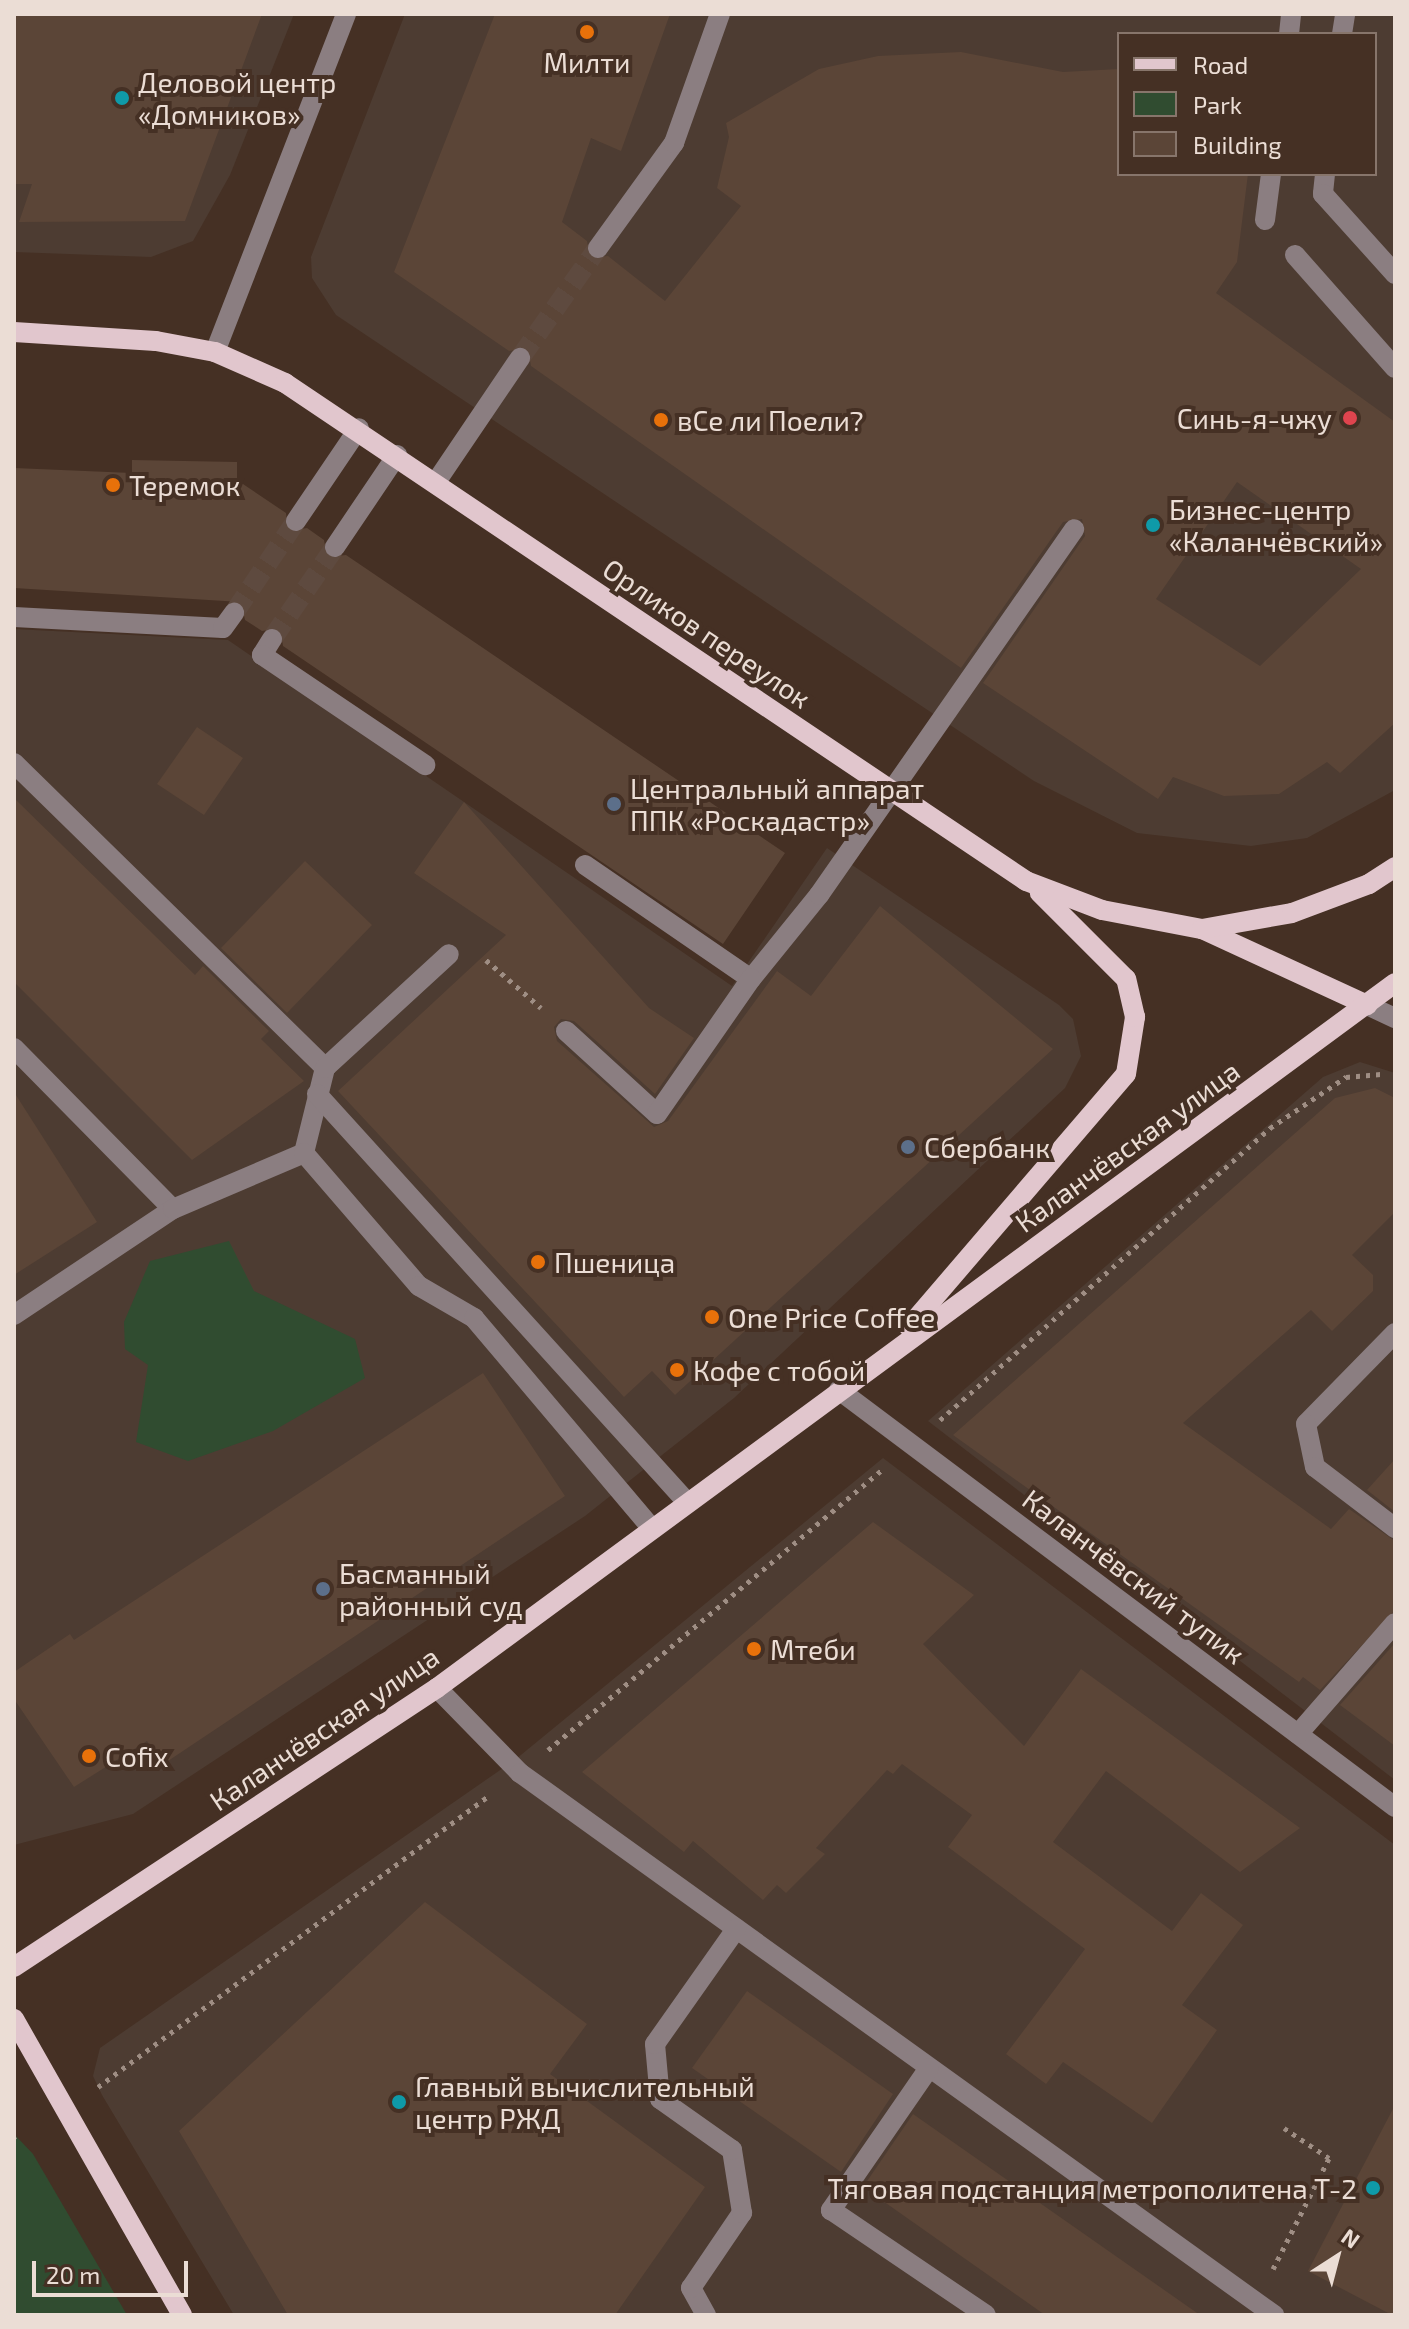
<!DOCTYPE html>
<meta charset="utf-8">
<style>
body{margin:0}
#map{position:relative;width:1409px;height:2329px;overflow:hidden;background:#453024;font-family:"Exo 2",sans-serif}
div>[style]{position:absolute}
.commercial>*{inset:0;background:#4d3c32}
.green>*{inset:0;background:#304c30}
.building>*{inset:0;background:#5b4537}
.minor-tunnel>*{height:20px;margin-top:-10px;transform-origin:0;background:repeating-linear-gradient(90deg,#5e4a3f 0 20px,transparent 0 30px)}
.path>*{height:5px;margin-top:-2.5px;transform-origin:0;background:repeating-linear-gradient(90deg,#9f8e84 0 4px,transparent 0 10px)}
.minor>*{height:20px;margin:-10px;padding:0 10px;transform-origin:10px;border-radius:10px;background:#8b7e81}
.major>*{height:20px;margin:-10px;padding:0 10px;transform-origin:10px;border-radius:10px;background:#e1c6cd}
.dots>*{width:22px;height:22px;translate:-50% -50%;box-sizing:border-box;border:4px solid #453024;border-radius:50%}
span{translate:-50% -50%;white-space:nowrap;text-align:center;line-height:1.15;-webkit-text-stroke:8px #453024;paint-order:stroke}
.poi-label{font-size:28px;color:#ebddd5}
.left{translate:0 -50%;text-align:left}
.right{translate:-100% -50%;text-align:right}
.street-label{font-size:28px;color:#ebddd5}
.frame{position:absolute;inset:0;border:16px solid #ebddd5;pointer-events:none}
.legend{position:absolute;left:1117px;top:32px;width:260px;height:144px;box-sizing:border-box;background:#453024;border:2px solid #87756b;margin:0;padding:10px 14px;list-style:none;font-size:24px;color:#ebddd5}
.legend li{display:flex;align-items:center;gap:16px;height:40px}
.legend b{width:40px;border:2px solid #87756b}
.north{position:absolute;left:1297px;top:2217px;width:80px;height:80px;-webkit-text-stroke:6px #453024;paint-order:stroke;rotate:36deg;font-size:22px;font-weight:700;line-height:32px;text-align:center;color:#ebddd5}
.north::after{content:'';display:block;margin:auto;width:28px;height:36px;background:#ebddd5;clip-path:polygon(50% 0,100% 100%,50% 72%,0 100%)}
.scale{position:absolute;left:32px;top:2261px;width:156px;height:36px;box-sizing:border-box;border:4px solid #ebddd5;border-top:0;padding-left:10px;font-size:24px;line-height:28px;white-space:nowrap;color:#ebddd5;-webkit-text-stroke:6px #453024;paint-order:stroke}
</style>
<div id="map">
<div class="commercial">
<i style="clip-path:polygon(14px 14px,294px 14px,230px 175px,193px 241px,151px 257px,14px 252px)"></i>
<i style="clip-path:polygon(evenodd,405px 14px,1395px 14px,1395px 790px,1307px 838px,1251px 846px,1137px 833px,1034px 781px,336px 315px,312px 278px,311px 257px,405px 14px,1119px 34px,1375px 34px,1375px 174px,1119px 174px,1119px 34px)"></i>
<i style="clip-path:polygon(14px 629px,228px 640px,732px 986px,827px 848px,1059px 1005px,1073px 1019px,1081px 1056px,1065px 1088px,734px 1398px,585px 1516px,133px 1814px,14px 1845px)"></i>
<i style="clip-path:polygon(1360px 1062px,1395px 1073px,1395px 1780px,928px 1421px,1323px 1077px)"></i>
<i style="clip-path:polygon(883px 1458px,1395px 1845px,1395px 2315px,234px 2315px,102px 2095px,93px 2076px,100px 2048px,516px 1759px)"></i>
</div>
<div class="green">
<i style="clip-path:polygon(229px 1241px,254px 1291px,355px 1339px,365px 1378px,273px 1431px,188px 1461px,136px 1442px,148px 1365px,125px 1349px,124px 1322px,150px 1261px)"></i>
<i style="clip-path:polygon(14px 2134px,33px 2154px,127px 2315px,14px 2315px)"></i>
</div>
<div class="building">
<i style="clip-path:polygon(14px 14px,262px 14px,185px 221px,19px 222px,32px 184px,14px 184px)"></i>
<i style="clip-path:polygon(evenodd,495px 14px,670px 14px,621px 151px,591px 138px,562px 222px,587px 241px,590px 258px,608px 256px,665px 301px,741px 206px,717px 188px,729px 137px,726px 123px,819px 69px,878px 56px,961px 52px,1063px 72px,1119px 69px,1119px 174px,1248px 174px,1237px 262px,1216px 293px,1395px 422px,1395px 723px,1340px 773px,1327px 762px,1279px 794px,1224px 796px,1173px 777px,1158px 799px,983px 683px,1085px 536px,1082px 519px,1063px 522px,961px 668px,531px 366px,528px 348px,509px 351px,394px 272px,495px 14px,1237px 482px,1361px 569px,1260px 666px,1156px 599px,1237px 482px)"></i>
<i style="clip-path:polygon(132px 460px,237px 462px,237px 480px,286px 513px,288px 531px,307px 528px,324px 540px,327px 557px,346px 555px,785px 853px,723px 944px,283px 646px,280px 628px,262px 631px,245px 620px,241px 602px,14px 588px,14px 468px,132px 473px)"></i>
<i style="clip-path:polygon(197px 727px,243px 758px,204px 815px,157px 784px)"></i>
<i style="clip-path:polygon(14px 798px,195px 975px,203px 966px,269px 1031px,261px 1039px,304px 1081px,192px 1160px,14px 982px)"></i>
<i style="clip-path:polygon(464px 802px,649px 1008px,694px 1038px,655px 1094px,574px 1021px,561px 1019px,554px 1027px,557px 1041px,654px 1127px,668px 1121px,777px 971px,811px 996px,880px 906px,1053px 1049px,675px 1395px,652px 1371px,624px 1397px,338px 1091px,506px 935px,414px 873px)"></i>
<i style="clip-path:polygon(305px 861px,372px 925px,287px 1013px,221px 948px)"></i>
<i style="clip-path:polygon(1375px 1088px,1395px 1098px,1395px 1212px,1352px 1255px,1373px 1275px,1373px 1291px,1332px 1331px,1311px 1310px,1183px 1423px,1331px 1529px,1349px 1509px,1395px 1541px,1395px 1610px,1320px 1690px,1303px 1677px,1299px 1682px,953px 1435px,1335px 1098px)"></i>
<i style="clip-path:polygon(14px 1092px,97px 1222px,14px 1275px)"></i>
<i style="clip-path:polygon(483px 1373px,565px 1496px,162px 1765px,147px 1741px,74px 1787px,14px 1699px,14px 1672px,70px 1634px,74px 1640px)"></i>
<i style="clip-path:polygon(1395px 1459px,1395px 1512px,1367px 1490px)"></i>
<i style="clip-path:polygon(873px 1522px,974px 1595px,923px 1644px,1024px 1746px,1081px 1669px,1300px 1828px,1240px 1872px,1106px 1771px,1053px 1842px,1172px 1931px,1201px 1893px,1243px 1925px,1182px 2005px,1217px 2030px,1152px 2123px,1063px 2062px,1046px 2084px,1006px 2054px,1085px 1949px,948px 1847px,972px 1815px,902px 1764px,893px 1774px,887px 1770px,816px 1848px,825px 1854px,786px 1893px,777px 1885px,763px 1900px,693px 1841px,684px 1852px,582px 1772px)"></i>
<i style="clip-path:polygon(1395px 1643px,1395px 1746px,1340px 1705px)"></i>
<i style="clip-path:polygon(425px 1902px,587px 2024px,550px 2074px,705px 2187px,615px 2315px,288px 2315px,179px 2131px)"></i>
<i style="clip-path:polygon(747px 1991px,893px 2094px,841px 2172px,692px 2068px)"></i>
<i style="clip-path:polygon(1395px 2105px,1395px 2315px,1392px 2315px,1308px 2271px)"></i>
<i style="clip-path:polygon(913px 2114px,1200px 2315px,1045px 2315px,863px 2187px)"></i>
</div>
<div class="minor-tunnel">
<i style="left:520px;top:358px;width:135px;rotate:-54.7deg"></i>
<i style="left:234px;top:613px;width:111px;rotate:-56deg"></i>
<i style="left:272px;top:639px;width:112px;rotate:-55.6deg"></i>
</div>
<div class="path">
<i style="left:486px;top:960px;width:73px;rotate:41.1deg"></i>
<i style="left:940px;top:1420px;width:441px;rotate:-41.5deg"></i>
<i style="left:1270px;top:1128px;width:92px;rotate:-33.9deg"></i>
<i style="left:1346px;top:1077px;width:35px;rotate:-5deg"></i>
<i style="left:548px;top:1750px;width:439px;rotate:-40deg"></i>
<i style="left:98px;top:2087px;width:489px;rotate:-36.7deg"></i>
<i style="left:14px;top:2137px;width:2px;rotate:-27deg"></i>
<i style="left:1273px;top:2269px;width:124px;rotate:-63.2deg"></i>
<i style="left:1329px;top:2158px;width:54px;rotate:-146.3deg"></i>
</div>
<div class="minor">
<i style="left:1289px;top:34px;width:20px;rotate:-84deg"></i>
<i style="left:1342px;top:34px;width:20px;rotate:-81deg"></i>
<i style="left:1325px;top:174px;width:20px;rotate:96deg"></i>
<i style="left:1323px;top:194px;width:108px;rotate:48deg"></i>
<i style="left:1265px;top:220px;width:46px;rotate:-82.6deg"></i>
<i style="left:598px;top:248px;width:130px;rotate:-54.1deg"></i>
<i style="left:674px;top:143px;width:137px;rotate:-70.4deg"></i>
<i style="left:1295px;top:255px;width:151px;rotate:48.5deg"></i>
<i style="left:215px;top:352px;width:362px;rotate:-68.8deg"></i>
<i style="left:436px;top:482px;width:150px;rotate:-55.9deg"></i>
<i style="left:296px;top:521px;width:112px;rotate:-55.9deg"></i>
<i style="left:335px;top:547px;width:111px;rotate:-56deg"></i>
<i style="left:14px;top:617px;width:209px;rotate:3deg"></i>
<i style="left:223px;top:628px;width:19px;rotate:-54deg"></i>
<i style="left:272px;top:639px;width:19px;rotate:122deg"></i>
<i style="left:262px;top:655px;width:197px;rotate:34deg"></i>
<i style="left:14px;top:763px;width:436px;rotate:44.4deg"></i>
<i style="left:325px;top:1068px;width:88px;rotate:103.9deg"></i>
<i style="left:585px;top:865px;width:201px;rotate:34.5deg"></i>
<i style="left:751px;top:979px;width:108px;rotate:-51deg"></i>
<i style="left:819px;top:895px;width:446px;rotate:-55.1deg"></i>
<i style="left:1367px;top:1005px;width:31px;rotate:25deg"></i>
<i style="left:566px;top:1031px;width:123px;rotate:42.4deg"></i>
<i style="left:657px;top:1114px;width:165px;rotate:-55.2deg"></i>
<i style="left:14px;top:1048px;width:226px;rotate:45.4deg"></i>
<i style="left:325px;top:1068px;width:168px;rotate:-42.6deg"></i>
<i style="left:317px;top:1094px;width:551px;rotate:47.8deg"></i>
<i style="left:14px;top:1315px;width:191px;rotate:-33.7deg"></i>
<i style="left:173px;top:1209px;width:142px;rotate:-23.1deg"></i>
<i style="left:304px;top:1153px;width:176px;rotate:49.2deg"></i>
<i style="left:419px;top:1286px;width:64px;rotate:30.2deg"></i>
<i style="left:474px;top:1318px;width:276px;rotate:49.8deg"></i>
<i style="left:1395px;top:1333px;width:127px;rotate:134.4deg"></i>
<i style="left:1306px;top:1424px;width:44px;rotate:78.2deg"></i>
<i style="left:1315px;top:1467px;width:101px;rotate:37.3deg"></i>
<i style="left:839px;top:1390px;width:695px;rotate:36.87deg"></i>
<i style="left:437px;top:1688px;width:119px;rotate:45.7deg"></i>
<i style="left:520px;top:1773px;width:929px;rotate:35.71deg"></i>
<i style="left:1298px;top:1734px;width:147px;rotate:-48.9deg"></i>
<i style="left:929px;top:2068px;width:173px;rotate:124.6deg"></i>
<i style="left:831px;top:2210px;width:187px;rotate:34.1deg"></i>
<i style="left:706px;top:2315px;width:31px;rotate:-119deg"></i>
<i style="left:691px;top:2288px;width:91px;rotate:-55.8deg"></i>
<i style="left:742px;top:2213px;width:64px;rotate:-99deg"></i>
<i style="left:732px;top:2150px;width:88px;rotate:-144.7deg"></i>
<i style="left:660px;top:2099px;width:55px;rotate:-95.2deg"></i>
<i style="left:655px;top:2044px;width:141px;rotate:-54.8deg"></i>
</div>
<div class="major">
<i style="left:14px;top:332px;width:142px;rotate:3.6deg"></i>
<i style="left:156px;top:341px;width:60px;rotate:10.6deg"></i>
<i style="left:215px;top:352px;width:77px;rotate:23.9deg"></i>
<i style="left:285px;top:383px;width:893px;rotate:33.9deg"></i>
<i style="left:1026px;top:881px;width:81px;rotate:20.9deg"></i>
<i style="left:1102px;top:910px;width:102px;rotate:10.8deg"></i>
<i style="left:1202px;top:929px;width:182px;rotate:24.7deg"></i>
<i style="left:1202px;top:929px;width:91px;rotate:-10.1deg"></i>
<i style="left:1292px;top:913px;width:82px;rotate:-20.6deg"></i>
<i style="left:1369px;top:884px;width:31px;rotate:-33deg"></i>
<i style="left:909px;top:1327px;width:333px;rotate:-49.4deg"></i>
<i style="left:1126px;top:1074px;width:58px;rotate:-81deg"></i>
<i style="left:1135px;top:1017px;width:39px;rotate:-103deg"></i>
<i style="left:1126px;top:979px;width:122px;rotate:-135deg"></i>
<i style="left:14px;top:1967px;width:507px;rotate:-33.41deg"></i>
<i style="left:437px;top:1688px;width:1189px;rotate:-36.35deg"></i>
<i style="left:14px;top:2019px;width:340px;rotate:60.4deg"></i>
</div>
<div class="dots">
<i style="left:587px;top:32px;background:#e8710a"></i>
<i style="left:122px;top:98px;background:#0f9aa8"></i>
<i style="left:1350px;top:418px;background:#e0444e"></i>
<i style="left:661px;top:420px;background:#e8710a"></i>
<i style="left:113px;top:485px;background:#e8710a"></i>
<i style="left:1153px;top:525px;background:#0f9aa8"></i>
<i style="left:614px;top:804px;background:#5c6f8a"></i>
<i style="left:908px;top:1147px;background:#5c6f8a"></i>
<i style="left:538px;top:1262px;background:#e8710a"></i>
<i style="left:712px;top:1317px;background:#e8710a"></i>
<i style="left:677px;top:1370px;background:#e8710a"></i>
<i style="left:323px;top:1589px;background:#5c6f8a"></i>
<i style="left:754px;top:1649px;background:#e8710a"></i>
<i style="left:89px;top:1756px;background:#e8710a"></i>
<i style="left:399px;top:2102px;background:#0f9aa8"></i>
<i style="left:1373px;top:2188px;background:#0f9aa8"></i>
</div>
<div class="poi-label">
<span style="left:587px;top:62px">Милти</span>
<span class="left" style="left:138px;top:98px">Деловой центр<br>«Домников»</span>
<span class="right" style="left:1332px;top:418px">Синь-я-чжу</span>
<span class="left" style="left:677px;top:420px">вСе ли Поели?</span>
<span class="left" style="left:129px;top:485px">Теремок</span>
<span class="left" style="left:1169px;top:525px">Бизнес-центр<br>«Каланчёвский»</span>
<span class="left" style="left:630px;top:804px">Центральный аппарат<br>ППК «Роскадастр»</span>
<span class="left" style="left:924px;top:1147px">Сбербанк</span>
<span class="left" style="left:554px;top:1262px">Пшеница</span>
<span class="left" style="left:728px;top:1317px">One Price Coffee</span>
<span class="left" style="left:693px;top:1370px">Кофе с тобой</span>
<span class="left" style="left:339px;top:1589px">Басманный<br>районный суд</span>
<span class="left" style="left:770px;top:1649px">Мтеби</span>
<span class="left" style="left:105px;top:1756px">Cofix</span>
<span class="left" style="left:415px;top:2102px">Главный вычислительный<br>центр РЖД</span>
<span class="right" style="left:1357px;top:2188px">Тяговая подстанция метрополитена Т-2</span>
</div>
<div class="street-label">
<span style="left:707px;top:633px;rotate:34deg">Орликов переулок</span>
<span style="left:1127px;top:1146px;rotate:-36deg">Каланчёвская улица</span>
<span style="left:1134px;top:1576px;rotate:37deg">Каланчёвский тупик</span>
<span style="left:324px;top:1728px;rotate:-34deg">Каланчёвская улица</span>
</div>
<div class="frame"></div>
<ul class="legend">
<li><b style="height:10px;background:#e1c6cd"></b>Road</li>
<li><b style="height:22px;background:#304c30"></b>Park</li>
<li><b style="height:22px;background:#5b4537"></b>Building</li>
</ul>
<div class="north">N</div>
<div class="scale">20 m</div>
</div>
